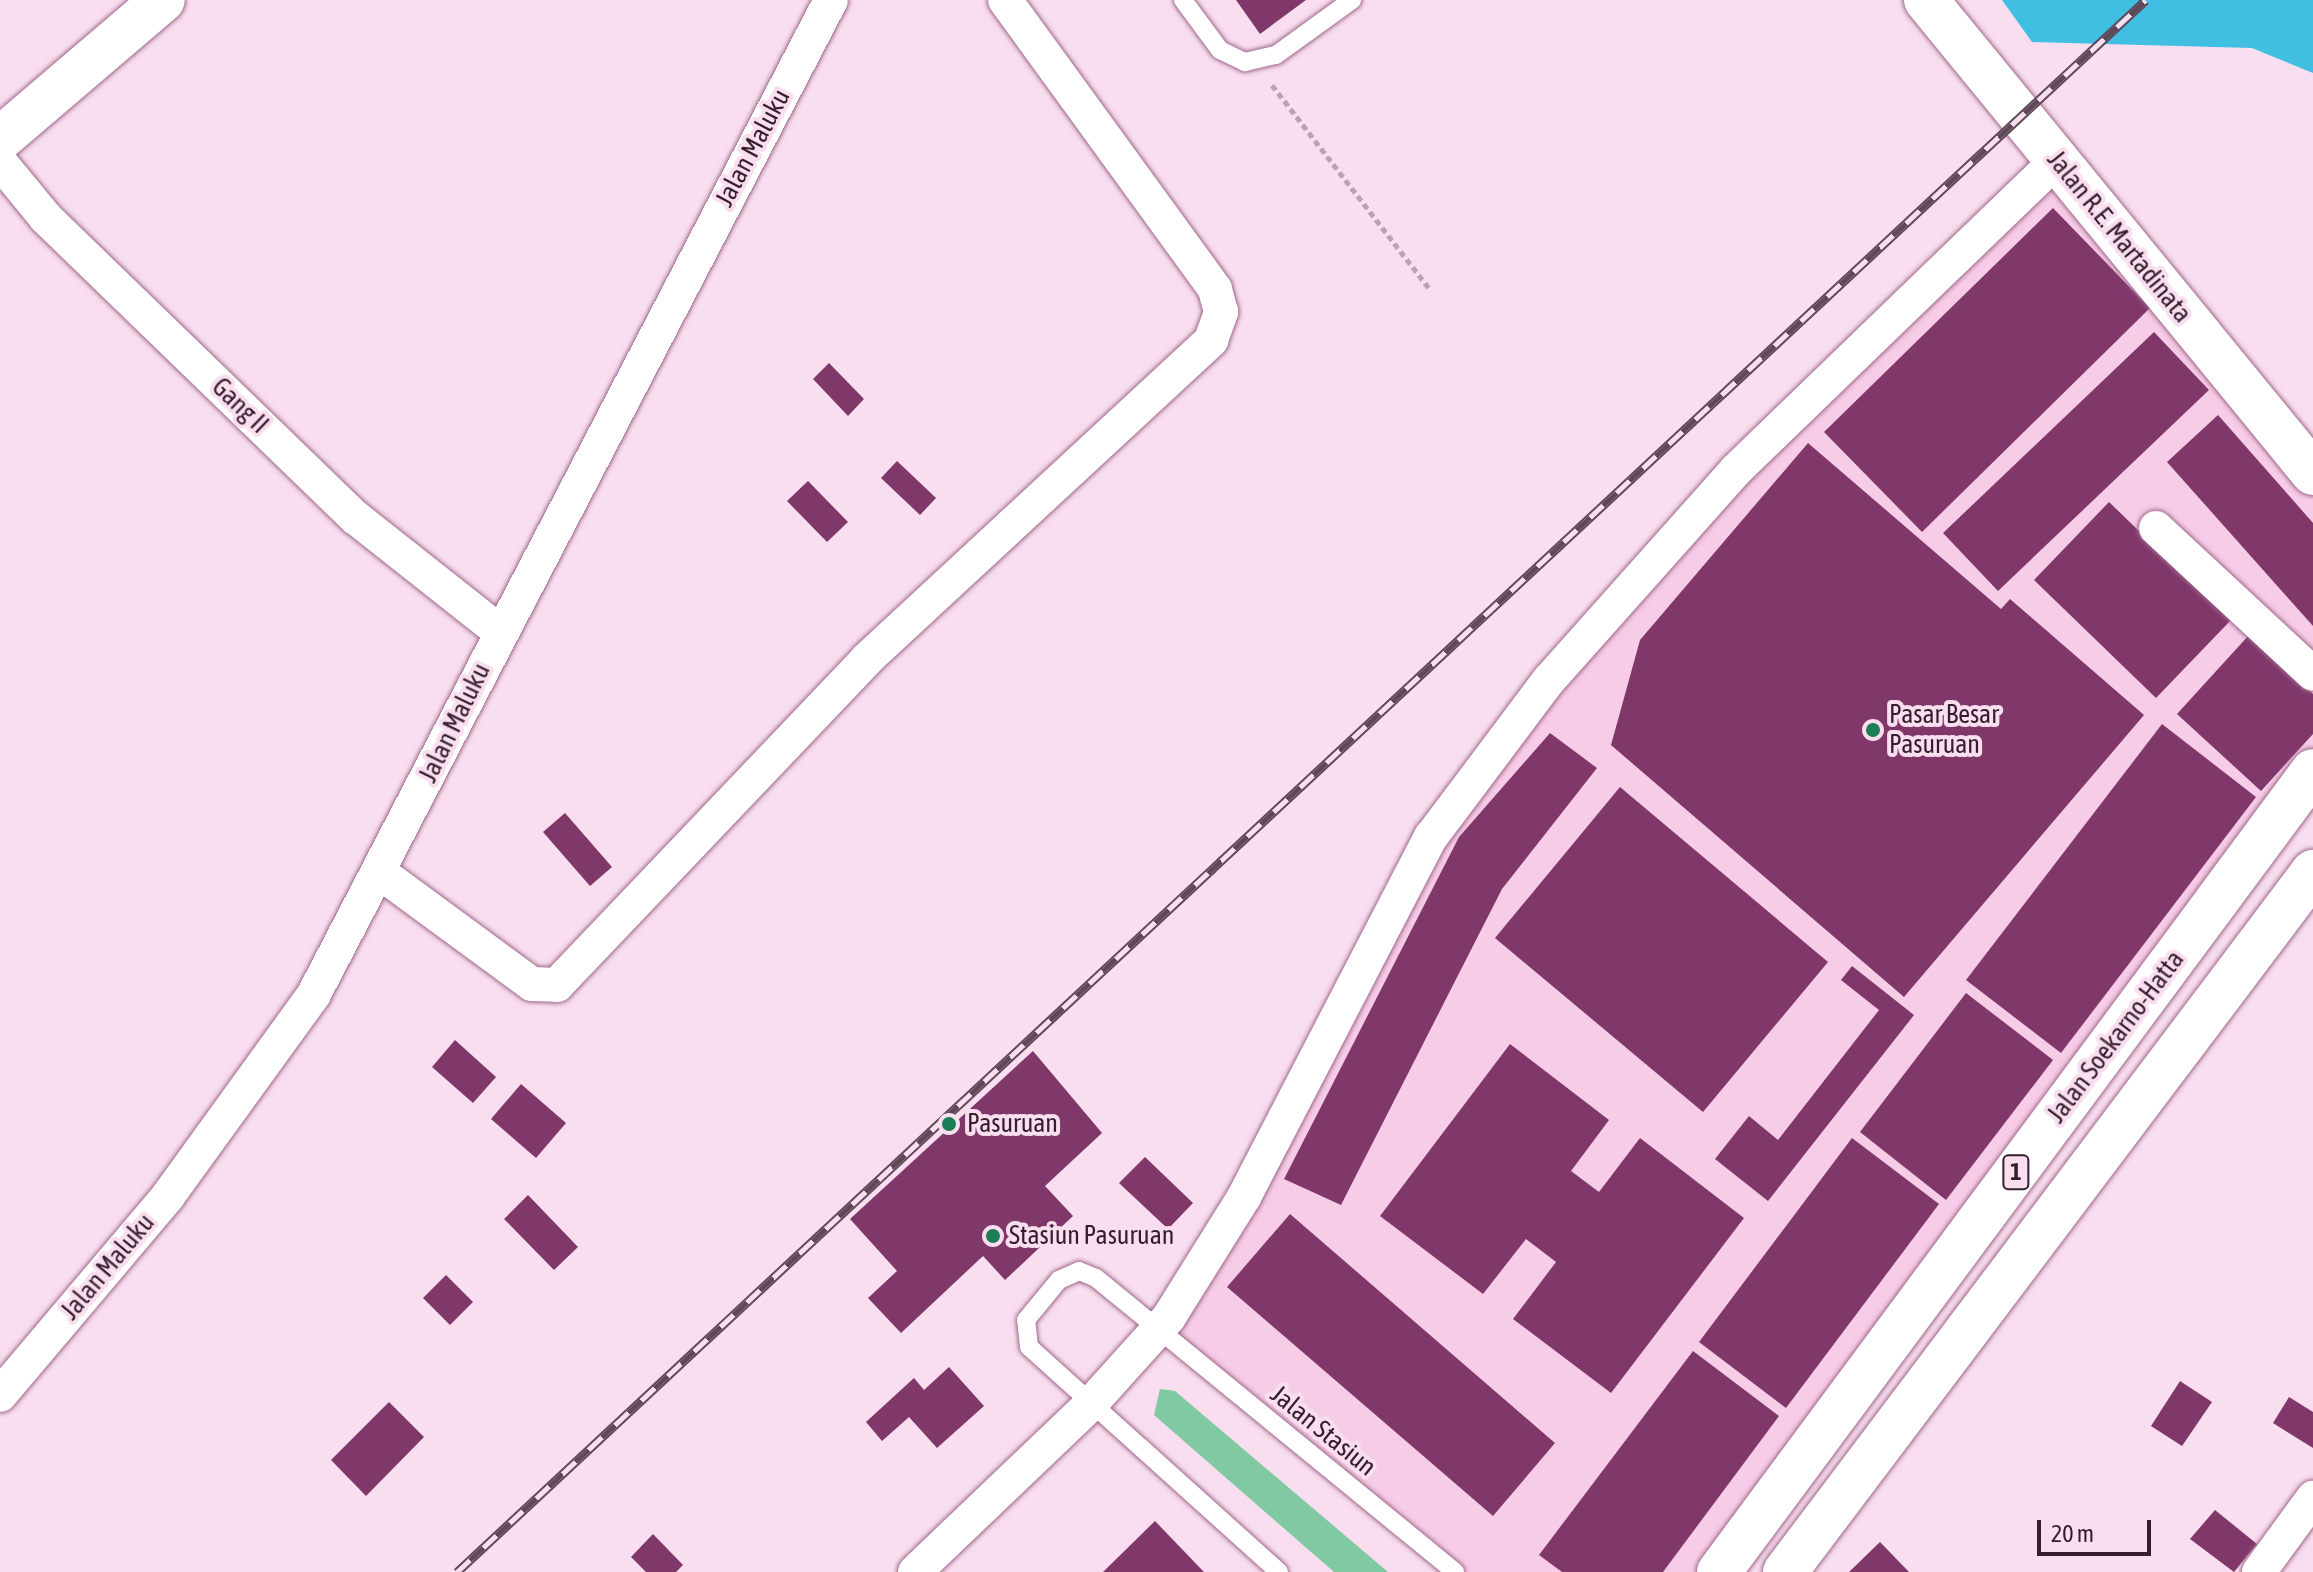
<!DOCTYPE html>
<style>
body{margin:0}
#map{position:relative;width:2313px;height:1572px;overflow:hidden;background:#f8deee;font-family:"Asap Condensed",sans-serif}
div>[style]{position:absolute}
.built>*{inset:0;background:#f7cce7}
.green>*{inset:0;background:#80c9a3}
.water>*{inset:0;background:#40bfe3}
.building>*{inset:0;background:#80376a}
.path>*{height:5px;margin-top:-2.5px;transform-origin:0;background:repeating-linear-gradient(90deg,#bba1b1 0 6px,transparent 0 10px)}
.roads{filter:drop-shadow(0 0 2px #a0678c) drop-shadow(0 0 2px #a0678c)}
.lane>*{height:18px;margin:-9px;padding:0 9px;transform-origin:9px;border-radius:9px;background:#fff}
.street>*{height:34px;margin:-17px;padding:0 17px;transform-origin:17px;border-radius:17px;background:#fff}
.secondary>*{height:44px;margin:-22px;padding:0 22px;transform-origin:22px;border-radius:22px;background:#fff}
.highway>*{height:44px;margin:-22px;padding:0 22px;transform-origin:22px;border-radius:22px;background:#fff}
.rail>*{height:9px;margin-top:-4.5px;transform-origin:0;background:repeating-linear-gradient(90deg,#f8deee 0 18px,#614858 0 36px);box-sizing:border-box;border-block:2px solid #614858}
.dots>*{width:22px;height:22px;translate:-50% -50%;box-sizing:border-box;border:4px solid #f8deee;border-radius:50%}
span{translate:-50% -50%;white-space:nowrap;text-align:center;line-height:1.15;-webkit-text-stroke:8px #f8deee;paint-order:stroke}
.shield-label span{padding:2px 6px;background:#f8deee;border:2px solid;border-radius:6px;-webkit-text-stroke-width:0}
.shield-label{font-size:24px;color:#351d2d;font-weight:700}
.street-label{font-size:26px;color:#351d2d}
.poi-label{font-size:26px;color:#351d2d}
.left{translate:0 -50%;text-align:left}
.scale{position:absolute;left:2037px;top:1520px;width:114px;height:36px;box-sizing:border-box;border:4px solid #351d2d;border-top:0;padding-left:10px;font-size:24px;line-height:28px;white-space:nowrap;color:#351d2d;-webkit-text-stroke:6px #f8deee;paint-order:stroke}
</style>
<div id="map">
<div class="built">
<i style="clip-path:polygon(2051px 169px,2313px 476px,2313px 766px,1719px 1572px,1455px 1572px,1159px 1331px,1367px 961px,1546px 684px)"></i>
</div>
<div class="green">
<i style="clip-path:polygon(1160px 1389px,1175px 1391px,1388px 1572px,1334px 1572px,1154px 1415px)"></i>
</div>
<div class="water">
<i style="clip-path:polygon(2002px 0,2313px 0,2313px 73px,2252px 48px,2032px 42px)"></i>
</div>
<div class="building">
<i style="clip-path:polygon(1236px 0,1306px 0,1260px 34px)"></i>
<i style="clip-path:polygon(2053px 208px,2150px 308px,1922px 532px,1824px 432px)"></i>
<i style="clip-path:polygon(2154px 332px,2209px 390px,1998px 591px,1943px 533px)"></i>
<i style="clip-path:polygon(829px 363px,864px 399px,848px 416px,813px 379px)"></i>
<i style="clip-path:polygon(2218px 415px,2313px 523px,2313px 626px,2167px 462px)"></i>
<i style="clip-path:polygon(1808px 443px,2001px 609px,2010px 599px,2144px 715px,1904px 997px,1611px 745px,1640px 640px)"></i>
<i style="clip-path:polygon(897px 461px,936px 498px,920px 515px,881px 478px)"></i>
<i style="clip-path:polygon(808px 481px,848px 522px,827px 542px,787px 501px)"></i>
<i style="clip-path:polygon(2109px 502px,2231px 620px,2156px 698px,2034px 580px)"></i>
<i style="clip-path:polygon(2249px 635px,2313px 694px,2313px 734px,2261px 791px,2177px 714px)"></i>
<i style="clip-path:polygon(2162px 724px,2256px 797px,2061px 1053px,1966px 980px)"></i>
<i style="clip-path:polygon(1550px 733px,1597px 768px,1502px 889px,1341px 1205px,1284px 1179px,1459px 837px)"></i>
<i style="clip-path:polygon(1620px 787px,1828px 962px,1703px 1112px,1495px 938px)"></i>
<i style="clip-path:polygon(565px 813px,612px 867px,590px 886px,543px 832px)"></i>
<i style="clip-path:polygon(1852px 966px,1914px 1015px,1768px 1201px,1715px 1159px,1749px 1116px,1778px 1140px,1879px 1010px,1841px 980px)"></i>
<i style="clip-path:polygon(1966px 993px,2053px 1060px,1946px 1200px,1860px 1132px)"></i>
<i style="clip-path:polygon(455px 1040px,496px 1077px,473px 1103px,432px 1067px)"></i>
<i style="clip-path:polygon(1510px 1044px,1609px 1120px,1571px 1171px,1599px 1192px,1640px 1138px,1744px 1218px,1611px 1393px,1513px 1319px,1556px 1262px,1526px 1239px,1483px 1294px,1380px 1216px)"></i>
<i style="clip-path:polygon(1033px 1051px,1102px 1133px,1045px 1186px,1073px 1216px,1005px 1280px,983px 1256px,901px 1333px,868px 1298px,897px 1271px,850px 1219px)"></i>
<i style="clip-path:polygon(521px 1084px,566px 1123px,536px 1158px,491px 1119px)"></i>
<i style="clip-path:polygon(1852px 1138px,1939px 1204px,1786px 1408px,1699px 1342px)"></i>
<i style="clip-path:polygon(1145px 1157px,1193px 1203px,1168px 1229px,1119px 1183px)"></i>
<i style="clip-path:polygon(528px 1195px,578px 1247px,554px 1270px,504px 1219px)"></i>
<i style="clip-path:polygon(1290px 1214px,1555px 1443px,1493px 1516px,1227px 1287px)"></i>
<i style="clip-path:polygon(446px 1275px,473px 1302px,450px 1325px,423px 1298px)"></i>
<i style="clip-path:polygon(1693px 1351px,1779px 1416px,1663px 1572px,1562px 1572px,1539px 1555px)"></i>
<i style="clip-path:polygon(949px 1367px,984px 1406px,937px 1448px,909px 1417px,882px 1441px,866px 1422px,914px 1378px,924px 1390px)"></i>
<i style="clip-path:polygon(2180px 1381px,2212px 1402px,2182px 1446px,2151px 1426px)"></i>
<i style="clip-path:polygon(2289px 1397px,2313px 1412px,2313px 1448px,2273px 1423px)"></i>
<i style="clip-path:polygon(389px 1402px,424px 1437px,366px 1496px,331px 1460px)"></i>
<i style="clip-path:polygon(2215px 1510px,2257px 1544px,2234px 1572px,2190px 1539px)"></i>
<i style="clip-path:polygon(1155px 1521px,1204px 1572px,1103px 1572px)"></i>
<i style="clip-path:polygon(653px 1534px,683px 1565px,676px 1572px,646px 1572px,631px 1557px)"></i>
<i style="clip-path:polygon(1880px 1542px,1909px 1572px,1849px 1572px)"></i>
</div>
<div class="path">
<i style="left:1272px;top:85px;width:260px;rotate:52.3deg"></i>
</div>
<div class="roads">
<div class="lane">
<i style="left:1183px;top:0;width:62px;rotate:53.5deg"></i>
<i style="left:1220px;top:50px;width:28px;rotate:26deg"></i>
<i style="left:1245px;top:62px;width:32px;rotate:-13deg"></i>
<i style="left:1276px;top:55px;width:94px;rotate:-35.9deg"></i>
<i style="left:1279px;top:1572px;width:336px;rotate:-138deg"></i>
<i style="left:1029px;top:1347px;width:27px;rotate:-96deg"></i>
<i style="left:1026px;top:1320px;width:52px;rotate:-50.5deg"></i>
<i style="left:1059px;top:1280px;width:22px;rotate:-24deg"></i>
<i style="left:1079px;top:1271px;width:18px;rotate:22deg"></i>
<i style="left:1096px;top:1278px;width:464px;rotate:39.3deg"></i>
</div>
<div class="street">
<i style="left:0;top:162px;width:72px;rotate:50.6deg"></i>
<i style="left:46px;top:218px;width:431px;rotate:44.1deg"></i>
<i style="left:356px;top:518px;width:182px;rotate:38.3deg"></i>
<i style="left:2156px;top:528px;width:214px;rotate:42.9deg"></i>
<i style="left:382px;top:874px;width:186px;rotate:36.3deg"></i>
<i style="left:532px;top:984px;width:25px;rotate:2deg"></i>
<i style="left:557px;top:985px;width:448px;rotate:-46.4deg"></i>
<i style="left:866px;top:660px;width:471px;rotate:-42.8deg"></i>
<i style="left:1211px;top:340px;width:30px;rotate:-70deg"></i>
<i style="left:1221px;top:312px;width:24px;rotate:-105deg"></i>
<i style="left:1215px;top:289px;width:357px;rotate:-126deg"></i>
<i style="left:0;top:1395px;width:260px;rotate:-49.8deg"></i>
<i style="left:168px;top:1196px;width:249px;rotate:-54.1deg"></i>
<i style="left:314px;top:994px;width:1120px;rotate:-62.52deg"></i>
<i style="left:915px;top:1572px;width:240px;rotate:-43.7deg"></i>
<i style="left:1089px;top:1406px;width:120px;rotate:-48deg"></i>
<i style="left:1169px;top:1317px;width:142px;rotate:-58deg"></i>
<i style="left:1244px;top:1197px;width:406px;rotate:-62.6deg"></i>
<i style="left:1431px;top:837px;width:196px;rotate:-53.1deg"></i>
<i style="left:1549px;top:680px;width:280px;rotate:-48.3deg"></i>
<i style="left:1735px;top:471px;width:446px;rotate:-44deg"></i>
<i style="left:2259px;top:1572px;width:92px;rotate:-53.9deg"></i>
</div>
<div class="secondary">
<i style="left:1926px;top:0;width:611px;rotate:50.71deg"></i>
<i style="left:0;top:139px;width:214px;rotate:-40.5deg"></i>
</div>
<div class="highway">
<i style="left:1719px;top:1572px;width:997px;rotate:-53.44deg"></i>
<i style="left:1785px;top:1572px;width:877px;rotate:-52.97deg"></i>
</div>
</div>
<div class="rail">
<i style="left:457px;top:1572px;width:2307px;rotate:-42.95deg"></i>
</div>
<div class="dots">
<i style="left:1873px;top:730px;background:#1c7e56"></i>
<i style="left:949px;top:1124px;background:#1c7e56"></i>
<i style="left:993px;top:1236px;background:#1c7e56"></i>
</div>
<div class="shield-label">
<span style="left:2016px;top:1172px">1</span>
</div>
<div class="street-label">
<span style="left:753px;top:148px;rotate:-62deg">Jalan Maluku</span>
<span style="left:2119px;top:237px;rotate:51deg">Jalan R.E. Martadinata</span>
<span style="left:240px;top:406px;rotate:44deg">Gang II</span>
<span style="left:455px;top:723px;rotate:-64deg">Jalan Maluku</span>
<span style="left:2116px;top:1037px;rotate:-53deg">Jalan Soekarno-Hatta</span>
<span style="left:108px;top:1267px;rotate:-50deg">Jalan Maluku</span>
<span style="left:1323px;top:1431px;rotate:39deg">Jalan Stasiun</span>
</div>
<div class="poi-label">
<span class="left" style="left:1889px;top:730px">Pasar Besar<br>Pasuruan</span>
<span class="left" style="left:967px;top:1124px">Pasuruan</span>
<span class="left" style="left:1009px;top:1236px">Stasiun Pasuruan</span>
</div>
<div class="scale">20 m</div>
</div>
